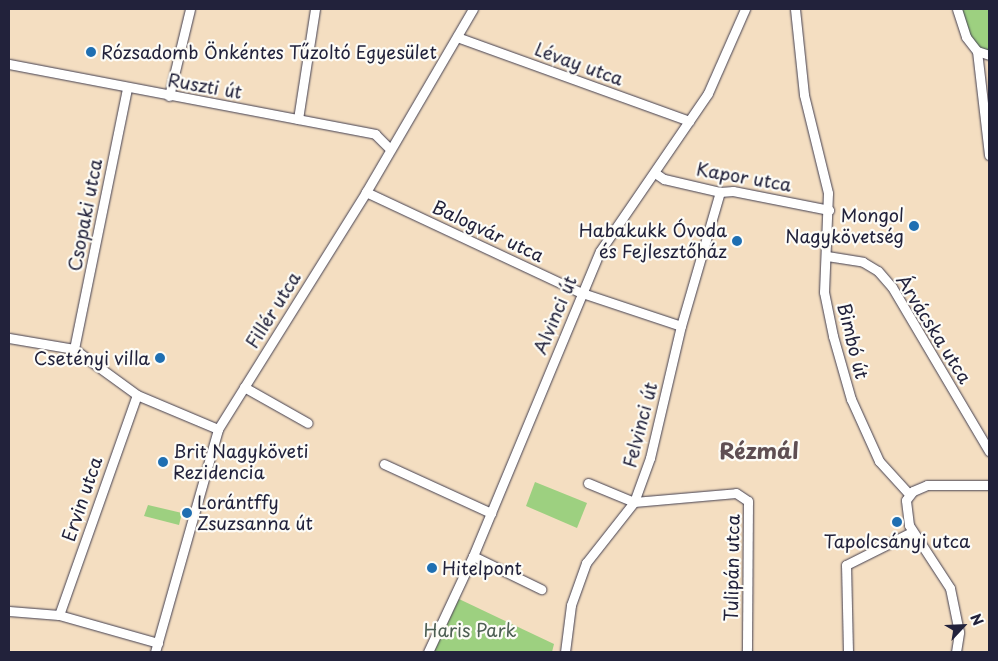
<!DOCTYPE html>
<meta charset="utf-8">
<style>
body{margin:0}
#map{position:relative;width:998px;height:661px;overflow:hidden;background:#f4dec1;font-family:"Playpen Sans",sans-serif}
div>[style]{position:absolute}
.green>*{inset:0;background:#9dd080}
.roads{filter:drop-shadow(0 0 1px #423e4f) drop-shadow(0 0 1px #423e4f)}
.minor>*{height:9px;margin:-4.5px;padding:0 4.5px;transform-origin:4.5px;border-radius:4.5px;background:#fff}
.dots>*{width:14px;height:14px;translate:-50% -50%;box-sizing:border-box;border:2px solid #fdfcf7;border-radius:50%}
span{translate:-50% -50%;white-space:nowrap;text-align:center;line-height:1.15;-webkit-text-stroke:4.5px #fdfcf7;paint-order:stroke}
.poi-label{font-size:18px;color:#22223b}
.left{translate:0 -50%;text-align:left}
.right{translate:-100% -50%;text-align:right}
.street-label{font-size:18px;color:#22223b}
.park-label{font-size:18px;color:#4d5f53}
.district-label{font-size:22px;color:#5f4f53;font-weight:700}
.frame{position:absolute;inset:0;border:10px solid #22223b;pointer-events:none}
.north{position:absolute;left:938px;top:601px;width:50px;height:50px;-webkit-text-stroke:4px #fdfcf7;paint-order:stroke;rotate:65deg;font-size:14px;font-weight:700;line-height:20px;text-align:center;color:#22223b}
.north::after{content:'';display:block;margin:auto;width:18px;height:22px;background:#22223b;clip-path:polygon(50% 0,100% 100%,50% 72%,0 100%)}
</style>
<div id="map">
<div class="green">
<i style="clip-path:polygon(957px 9px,989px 9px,989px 55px,977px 51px)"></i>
<i style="clip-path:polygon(535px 482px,587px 503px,577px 528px,526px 506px)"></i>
<i style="clip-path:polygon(148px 505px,182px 513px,179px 525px,144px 516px)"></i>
<i style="clip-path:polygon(459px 599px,554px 644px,552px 652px,434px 652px)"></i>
</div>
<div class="roads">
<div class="minor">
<i style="left:795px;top:9px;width:86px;rotate:84deg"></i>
<i style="left:804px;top:95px;width:101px;rotate:76.2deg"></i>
<i style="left:828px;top:193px;width:99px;rotate:92.3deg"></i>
<i style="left:824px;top:292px;width:45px;rotate:78.4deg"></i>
<i style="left:833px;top:336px;width:66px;rotate:74.1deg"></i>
<i style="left:851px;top:399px;width:68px;rotate:65.7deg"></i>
<i style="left:879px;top:461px;width:45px;rotate:47.7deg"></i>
<i style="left:957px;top:9px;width:29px;rotate:72deg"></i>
<i style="left:966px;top:37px;width:18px;rotate:52deg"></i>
<i style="left:977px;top:51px;width:105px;rotate:83.4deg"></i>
<i style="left:457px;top:37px;width:247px;rotate:19.9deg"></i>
<i style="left:977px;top:51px;width:13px;rotate:18deg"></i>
<i style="left:9px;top:64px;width:373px;rotate:10.8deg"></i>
<i style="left:375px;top:134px;width:21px;rotate:45deg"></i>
<i style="left:169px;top:96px;width:89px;rotate:-76.4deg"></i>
<i style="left:298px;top:119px;width:111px;rotate:-81.2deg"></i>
<i style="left:655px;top:173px;width:11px;rotate:34deg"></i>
<i style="left:664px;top:179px;width:57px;rotate:13.1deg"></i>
<i style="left:720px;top:192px;width:13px;rotate:-4deg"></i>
<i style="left:733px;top:191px;width:98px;rotate:11.2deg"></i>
<i style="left:366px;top:192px;width:238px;rotate:25.1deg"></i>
<i style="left:582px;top:293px;width:104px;rotate:18.4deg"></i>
<i style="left:827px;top:256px;width:36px;rotate:9deg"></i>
<i style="left:863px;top:262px;width:17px;rotate:31deg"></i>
<i style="left:878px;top:271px;width:21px;rotate:49deg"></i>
<i style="left:892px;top:287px;width:191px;rotate:59.4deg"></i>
<i style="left:9px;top:338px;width:66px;rotate:9.6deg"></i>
<i style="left:74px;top:349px;width:78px;rotate:36.1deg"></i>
<i style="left:137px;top:395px;width:88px;rotate:22.8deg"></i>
<i style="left:74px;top:349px;width:266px;rotate:-78.5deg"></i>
<i style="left:244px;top:387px;width:73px;rotate:29.4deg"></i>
<i style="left:384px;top:464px;width:118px;rotate:24.6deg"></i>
<i style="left:588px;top:483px;width:50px;rotate:22.4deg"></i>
<i style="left:634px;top:502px;width:102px;rotate:-5deg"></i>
<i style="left:736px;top:493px;width:14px;rotate:34deg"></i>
<i style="left:748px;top:501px;width:151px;rotate:90.4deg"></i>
<i style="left:473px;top:556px;width:76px;rotate:25.9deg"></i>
<i style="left:9px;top:611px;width:50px;rotate:4.6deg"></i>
<i style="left:59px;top:615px;width:103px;rotate:15.8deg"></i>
<i style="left:59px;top:615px;width:233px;rotate:-70.5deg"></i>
<i style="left:155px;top:652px;width:232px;rotate:-74.2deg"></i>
<i style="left:218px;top:429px;width:279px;rotate:-58deg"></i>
<i style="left:366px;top:192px;width:212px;rotate:-59.7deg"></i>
<i style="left:428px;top:652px;width:106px;rotate:-64.9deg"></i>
<i style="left:473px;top:556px;width:330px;rotate:-67.4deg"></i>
<i style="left:600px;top:251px;width:191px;rotate:-55.6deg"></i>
<i style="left:708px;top:93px;width:92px;rotate:-66.2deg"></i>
<i style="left:565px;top:652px;width:47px;rotate:-82.7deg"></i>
<i style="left:571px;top:605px;width:45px;rotate:-70.3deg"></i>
<i style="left:586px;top:563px;width:78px;rotate:-51.8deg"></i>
<i style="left:634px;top:502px;width:47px;rotate:-70deg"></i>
<i style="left:650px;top:458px;width:136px;rotate:-76.8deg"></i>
<i style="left:681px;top:326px;width:140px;rotate:-73.8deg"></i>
<i style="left:848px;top:652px;width:87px;rotate:-91.3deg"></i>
<i style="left:846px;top:565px;width:74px;rotate:-26.6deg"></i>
<i style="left:956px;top:652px;width:20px;rotate:-81deg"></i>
<i style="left:959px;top:632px;width:45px;rotate:-101.6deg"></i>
<i style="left:950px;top:588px;width:75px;rotate:-123.1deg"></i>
<i style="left:909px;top:525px;width:25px;rotate:-97deg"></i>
<i style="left:906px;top:500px;width:11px;rotate:-52deg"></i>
<i style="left:913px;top:491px;width:15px;rotate:-23deg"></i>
<i style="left:927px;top:485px;width:62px"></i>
</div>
</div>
<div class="dots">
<i style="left:91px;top:52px;background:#1f6fb2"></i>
<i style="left:914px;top:226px;background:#1f6fb2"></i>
<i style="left:737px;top:241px;background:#1f6fb2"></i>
<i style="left:160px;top:358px;background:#1f6fb2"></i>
<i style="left:163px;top:462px;background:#1f6fb2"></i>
<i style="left:187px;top:513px;background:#1f6fb2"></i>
<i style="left:897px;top:522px;background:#1f6fb2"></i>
<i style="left:432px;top:568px;background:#1f6fb2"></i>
</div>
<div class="poi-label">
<span class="left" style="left:101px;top:52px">Rózsadomb Önkéntes Tűzoltó Egyesület</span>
<span class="right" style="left:904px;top:226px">Mongol<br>Nagykövetség</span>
<span class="right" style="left:727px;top:241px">Habakukk Óvoda<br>és Fejlesztőház</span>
<span class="right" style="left:150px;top:358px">Csetényi villa</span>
<span class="left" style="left:173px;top:462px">Brit Nagyköveti<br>Rezidencia</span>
<span class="left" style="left:197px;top:513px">Lorántffy<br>Zsuzsanna út</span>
<span style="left:897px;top:541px">Tapolcsányi utca</span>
<span class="left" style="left:442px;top:568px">Hitelpont</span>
</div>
<div class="street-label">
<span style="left:579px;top:64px;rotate:20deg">Lévay utca</span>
<span style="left:205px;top:86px;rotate:10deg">Ruszti út</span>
<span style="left:744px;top:177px;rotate:10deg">Kapor utca</span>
<span style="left:85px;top:215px;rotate:-79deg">Csopaki utca</span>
<span style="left:488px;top:231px;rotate:25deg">Balogvár utca</span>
<span style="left:273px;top:310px;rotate:-58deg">Fillér utca</span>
<span style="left:555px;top:315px;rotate:-67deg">Alvinci út</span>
<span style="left:934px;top:329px;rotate:58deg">Árvácska utca</span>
<span style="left:853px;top:341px;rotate:76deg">Bimbó út</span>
<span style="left:640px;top:425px;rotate:-75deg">Felvinci út</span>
<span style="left:82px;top:499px;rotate:-71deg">Ervin utca</span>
<span style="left:732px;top:568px;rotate:-89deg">Tulipán utca</span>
</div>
<div class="park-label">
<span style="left:470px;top:630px">Haris Park</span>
</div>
<div class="district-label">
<span style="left:759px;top:450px">Rézmál</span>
</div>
<div class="frame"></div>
<div class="north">N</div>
</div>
